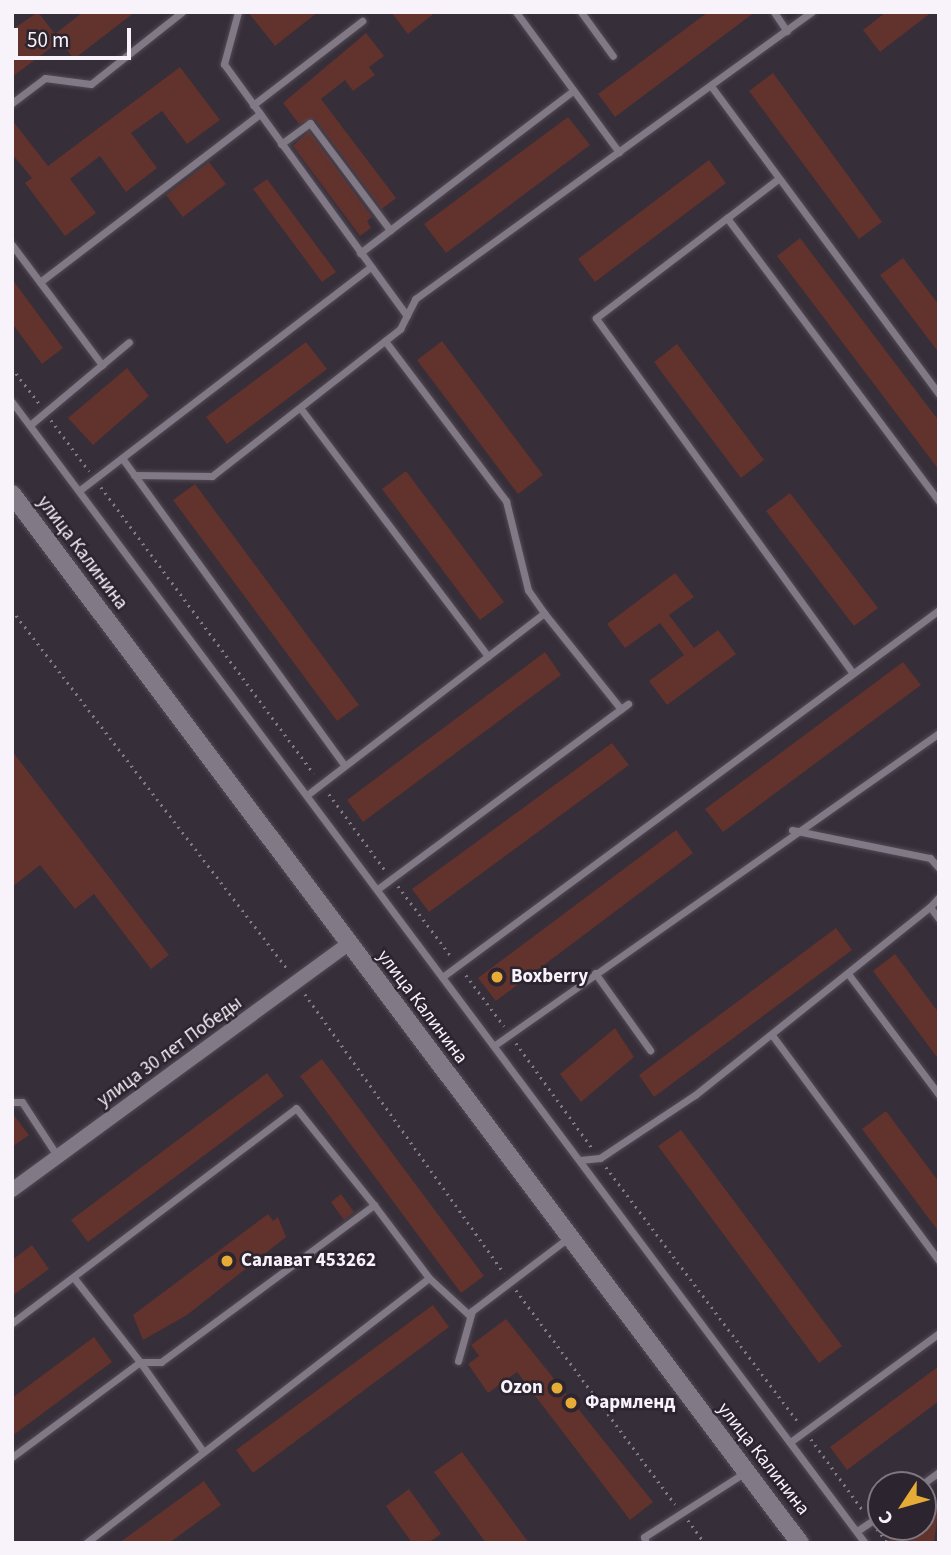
<!DOCTYPE html>
<meta charset="utf-8">
<style>
body{margin:0}
#map{position:relative;width:951px;height:1555px;overflow:hidden;background:#362e39;font-family:"Source Sans 3",sans-serif}
div>[style]{position:absolute}
.building>*{inset:0;background:#62322d}
.path>*{height:2.5px;margin-top:-1.25px;transform-origin:0;background:repeating-linear-gradient(90deg,#827b84 0 2px,transparent 0 7px)}
.roads{filter:drop-shadow(0 0 2px #524b54) drop-shadow(0 0 2px #524b54)}
.service>*{height:7px;margin:-3.5px;padding:0 3.5px;transform-origin:3.5px;border-radius:3.5px;background:#827986}
.minor>*{height:14px;margin:-7px;padding:0 7px;transform-origin:7px;border-radius:7px;background:#827986}
.tertiary>*{height:18px;margin:-9px;padding:0 9px;transform-origin:9px;border-radius:9px;background:#827986}
.dots>*{width:19px;height:19px;translate:-50% -50%;box-sizing:border-box;border:4px solid #2c242f;border-radius:50%}
span{translate:-50% -50%;white-space:nowrap;text-align:center;line-height:1.15;-webkit-text-stroke:5px #2c242f;paint-order:stroke}
.street-label{font-size:19px;color:#f8f3fa}
.poi-label{font-size:19px;color:#f8f3fa;font-weight:700}
.left{translate:0 -50%;text-align:left}
.right{translate:-100% -50%;text-align:right}
.frame{position:absolute;inset:0;border:14px solid #f8f3fa;pointer-events:none}
.north{position:absolute;left:867px;top:1471px;width:70px;height:70px;box-sizing:border-box;background:#2c242f;border:2px solid #7e7780;border-radius:50%;rotate:234deg;font-size:19px;font-weight:700;line-height:28px;text-align:center;color:#f8f3fa}
.north::after{content:'';display:block;margin:auto;width:24px;height:32px;background:#e6ac36;clip-path:polygon(50% 0,100% 100%,50% 72%,0 100%)}
.scale{position:absolute;left:14px;top:28px;width:117px;height:32px;box-sizing:border-box;border:4px solid #f8f3fa;border-top:0;padding-left:9px;font-size:21px;line-height:24px;white-space:nowrap;color:#f8f3fa;-webkit-text-stroke:5px #2c242f;paint-order:stroke}
</style>
<div id="map">
<div class="building">
<i style="clip-path:polygon(38px 12px,55px 34px,83px 12px,135px 12px,74px 59px,60px 41px,12px 77px,12px 30px)"></i>
<i style="clip-path:polygon(248px 12px,318px 12px,275px 46px)"></i>
<i style="clip-path:polygon(391px 12px,436px 12px,408px 34px)"></i>
<i style="clip-path:polygon(708px 12px,755px 12px,615px 117px,598px 94px)"></i>
<i style="clip-path:polygon(886px 12px,932px 12px,880px 52px,863px 30px)"></i>
<i style="clip-path:polygon(366px 33px,384px 56px,369px 67px,375px 75px,353px 91px,345px 80px,321px 99px,396px 198px,382px 209px,315px 119px,299px 124px,283px 103px)"></i>
<i style="clip-path:polygon(180px 67px,220px 120px,187px 144px,162px 111px,131px 133px,157px 168px,126px 192px,100px 156px,70px 179px,96px 213px,65px 236px,25px 183px,32px 178px,12px 154px,12px 120px,48px 166px)"></i>
<i style="clip-path:polygon(773px 73px,882px 222px,859px 239px,749px 91px)"></i>
<i style="clip-path:polygon(568px 117px,590px 145px,446px 253px,424px 224px)"></i>
<i style="clip-path:polygon(309px 131px,372px 217px,367px 221px,371px 228px,360px 236px,293px 146px)"></i>
<i style="clip-path:polygon(709px 160px,726px 183px,595px 282px,578px 259px)"></i>
<i style="clip-path:polygon(209px 162px,226px 184px,183px 217px,166px 195px)"></i>
<i style="clip-path:polygon(267px 179px,336px 272px,322px 282px,253px 189px)"></i>
<i style="clip-path:polygon(800px 238px,939px 421px,939px 470px,777px 256px)"></i>
<i style="clip-path:polygon(903px 258px,939px 305px,939px 353px,880px 275px)"></i>
<i style="clip-path:polygon(12px 279px,63px 348px,42px 364px,12px 323px)"></i>
<i style="clip-path:polygon(442px 341px,543px 475px,518px 494px,417px 360px)"></i>
<i style="clip-path:polygon(306px 342px,327px 369px,227px 444px,206px 417px)"></i>
<i style="clip-path:polygon(677px 344px,764px 460px,741px 478px,654px 362px)"></i>
<i style="clip-path:polygon(127px 368px,149px 396px,93px 445px,68px 418px)"></i>
<i style="clip-path:polygon(406px 471px,504px 602px,480px 620px,382px 489px)"></i>
<i style="clip-path:polygon(195px 484px,359px 705px,337px 721px,173px 500px)"></i>
<i style="clip-path:polygon(790px 493px,878px 608px,854px 626px,766px 511px)"></i>
<i style="clip-path:polygon(675px 573px,694px 597px,669px 615px,694px 648px,718px 630px,736px 654px,667px 705px,649px 681px,684px 655px,660px 623px,625px 648px,607px 624px)"></i>
<i style="clip-path:polygon(545px 652px,561px 675px,363px 822px,347px 800px)"></i>
<i style="clip-path:polygon(903px 662px,921px 685px,723px 832px,705px 809px)"></i>
<i style="clip-path:polygon(612px 743px,629px 765px,429px 912px,412px 889px)"></i>
<i style="clip-path:polygon(12px 751px,169px 955px,151px 969px,94px 894px,75px 909px,40px 865px,12px 887px)"></i>
<i style="clip-path:polygon(676px 830px,693px 853px,496px 1001px,478px 978px)"></i>
<i style="clip-path:polygon(836px 928px,852px 950px,654px 1097px,639px 1075px)"></i>
<i style="clip-path:polygon(895px 954px,939px 1013px,939px 1060px,873px 971px)"></i>
<i style="clip-path:polygon(615px 1028px,634px 1057px,581px 1102px,560px 1074px)"></i>
<i style="clip-path:polygon(322px 1059px,484px 1276px,461px 1293px,300px 1076px)"></i>
<i style="clip-path:polygon(267px 1073px,284px 1096px,88px 1242px,71px 1220px)"></i>
<i style="clip-path:polygon(886px 1111px,939px 1182px,939px 1232px,862px 1129px)"></i>
<i style="clip-path:polygon(12px 1113px,29px 1135px,12px 1147px)"></i>
<i style="clip-path:polygon(681px 1130px,842px 1346px,819px 1363px,658px 1146px)"></i>
<i style="clip-path:polygon(341px 1194px,354px 1212px,344px 1220px,331px 1202px)"></i>
<i style="clip-path:polygon(268px 1214px,273px 1221px,278px 1217px,286px 1237px,187px 1315px,143px 1340px,133px 1315px)"></i>
<i style="clip-path:polygon(32px 1245px,49px 1269px,12px 1296px,12px 1260px)"></i>
<i style="clip-path:polygon(433px 1305px,449px 1327px,253px 1473px,236px 1450px)"></i>
<i style="clip-path:polygon(506px 1319px,653px 1502px,630px 1520px,517px 1372px,488px 1393px,468px 1364px,479px 1356px,471px 1345px)"></i>
<i style="clip-path:polygon(94px 1337px,112px 1362px,12px 1436px,12px 1398px)"></i>
<i style="clip-path:polygon(939px 1366px,939px 1401px,847px 1470px,830px 1447px)"></i>
<i style="clip-path:polygon(462px 1452px,529px 1543px,486px 1543px,434px 1472px)"></i>
<i style="clip-path:polygon(204px 1481px,221px 1505px,169px 1543px,119px 1543px)"></i>
<i style="clip-path:polygon(409px 1489px,441px 1534px,428px 1543px,412px 1543px,386px 1506px)"></i>
<i style="clip-path:polygon(939px 1503px,934px 1543px,885px 1543px,907px 1527px,923px 1527px,923px 1515px)"></i>
</div>
<div class="path">
<i style="left:12px;top:368px;width:44px;rotate:52.4deg"></i>
<i style="left:51px;top:420px;width:64px;rotate:53.3deg"></i>
<i style="left:101px;top:487px;width:357px;rotate:53.4deg"></i>
<i style="left:12px;top:610px;width:455px;rotate:52.5deg"></i>
<i style="left:329px;top:794px;width:94px;rotate:53.6deg"></i>
<i style="left:398px;top:886px;width:88px;rotate:52.9deg"></i>
<i style="left:466px;top:975px;width:64px;rotate:53.3deg"></i>
<i style="left:305px;top:994px;width:343px;rotate:54.5deg"></i>
<i style="left:516px;top:1043px;width:130px;rotate:54.1deg"></i>
<i style="left:606px;top:1167px;width:319px;rotate:53deg"></i>
<i style="left:516px;top:1290px;width:267px;rotate:53.4deg"></i>
<i style="left:811px;top:1439px;width:90px;rotate:54deg"></i>
<i style="left:688px;top:1520px;width:29px;rotate:54deg"></i>
<i style="left:877px;top:1529px;width:18px;rotate:52deg"></i>
</div>
<div class="roads">
<div class="service">
<i style="left:238px;top:12px;width:54px;rotate:105.1deg"></i>
<i style="left:224px;top:64px;width:311px;rotate:54deg"></i>
<i style="left:516px;top:12px;width:174px;rotate:53.7deg"></i>
<i style="left:581px;top:12px;width:54px;rotate:54deg"></i>
<i style="left:774px;top:12px;width:23px;rotate:56deg"></i>
<i style="left:711px;top:86px;width:383px;rotate:53.5deg"></i>
<i style="left:12px;top:103px;width:41px;rotate:-37.1deg"></i>
<i style="left:45px;top:78px;width:46px;rotate:7.4deg"></i>
<i style="left:91px;top:84px;width:116px;rotate:-38.4deg"></i>
<i style="left:253px;top:105px;width:138px;rotate:-37.6deg"></i>
<i style="left:281px;top:144px;width:36px;rotate:-36deg"></i>
<i style="left:310px;top:123px;width:134px;rotate:53.2deg"></i>
<i style="left:727px;top:218px;width:64px;rotate:-37.4deg"></i>
<i style="left:12px;top:245px;width:150px;rotate:53.1deg"></i>
<i style="left:360px;top:253px;width:268px;rotate:-37.3deg"></i>
<i style="left:40px;top:282px;width:277px;rotate:-37.4deg"></i>
<i style="left:385px;top:341px;width:201px;rotate:52.9deg"></i>
<i style="left:506px;top:501px;width:92px;rotate:76.1deg"></i>
<i style="left:528px;top:590px;width:28px;rotate:55deg"></i>
<i style="left:12px;top:402px;width:1425px;rotate:53.22deg"></i>
<i style="left:301px;top:409px;width:310px;rotate:52.9deg"></i>
<i style="left:30px;top:425px;width:129px;rotate:-40deg"></i>
<i style="left:122px;top:458px;width:379px;rotate:54.1deg"></i>
<i style="left:134px;top:475px;width:78px;rotate:0.7deg"></i>
<i style="left:212px;top:476px;width:239px;rotate:-38deg"></i>
<i style="left:400px;top:329px;width:34px;rotate:-63deg"></i>
<i style="left:415px;top:299px;width:490px;rotate:-35.9deg"></i>
<i style="left:80px;top:490px;width:367px;rotate:-37.5deg"></i>
<i style="left:852px;top:672px;width:437px;rotate:-125.9deg"></i>
<i style="left:596px;top:318px;width:165px;rotate:-37.4deg"></i>
<i style="left:727px;top:218px;width:354px;rotate:53.2deg"></i>
<i style="left:307px;top:795px;width:299px;rotate:-37.5deg"></i>
<i style="left:544px;top:613px;width:123px;rotate:51.3deg"></i>
<i style="left:792px;top:830px;width:141px;rotate:11.5deg"></i>
<i style="left:930px;top:858px;width:13px;rotate:48deg"></i>
<i style="left:379px;top:888px;width:310px;rotate:-36.5deg"></i>
<i style="left:939px;top:897px;width:13px;rotate:132deg"></i>
<i style="left:930px;top:907px;width:15px;rotate:53deg"></i>
<i style="left:595px;top:973px;width:95px;rotate:54.5deg"></i>
<i style="left:445px;top:975px;width:614px;rotate:-36.46deg"></i>
<i style="left:849px;top:975px;width:150px;rotate:53.1deg"></i>
<i style="left:772px;top:1035px;width:281px;rotate:53.5deg"></i>
<i style="left:495px;top:1045px;width:543px;rotate:-35.1deg"></i>
<i style="left:12px;top:1102px;width:10px"></i>
<i style="left:22px;top:1102px;width:66px;rotate:56.8deg"></i>
<i style="left:580px;top:1160px;width:20px;rotate:-6deg"></i>
<i style="left:600px;top:1158px;width:114px;rotate:-33.6deg"></i>
<i style="left:695px;top:1095px;width:301px;rotate:-38.7deg"></i>
<i style="left:74px;top:1278px;width:107px;rotate:51.8deg"></i>
<i style="left:140px;top:1362px;width:21px"></i>
<i style="left:161px;top:1362px;width:265px;rotate:-36.4deg"></i>
<i style="left:374px;top:1205px;width:91px;rotate:53deg"></i>
<i style="left:12px;top:1323px;width:356px;rotate:-37.1deg"></i>
<i style="left:296px;top:1108px;width:124px;rotate:51.2deg"></i>
<i style="left:458px;top:1361px;width:52px;rotate:-74.4deg"></i>
<i style="left:793px;top:1440px;width:181px;rotate:-36.2deg"></i>
<i style="left:12px;top:1457px;width:159px;rotate:-36.6deg"></i>
<i style="left:140px;top:1362px;width:108px;rotate:54.8deg"></i>
<i style="left:921px;top:1485px;width:22px;rotate:-36deg"></i>
<i style="left:857px;top:1531px;width:29px;rotate:-34deg"></i>
<i style="left:86px;top:1543px;width:433px;rotate:-37.7deg"></i>
<i style="left:429px;top:1278px;width:53px;rotate:42.7deg"></i>
<i style="left:468px;top:1314px;width:126px;rotate:-37.2deg"></i>
<i style="left:646px;top:1543px;width:6px;rotate:-108deg"></i>
<i style="left:644px;top:1537px;width:119px;rotate:-32.6deg"></i>
</div>
<div class="minor">
<i style="left:12px;top:1190px;width:416px;rotate:-36.2deg"></i>
</div>
<div class="tertiary">
<i style="left:12px;top:494px;width:1312px;rotate:53.09deg"></i>
</div>
</div>
<div class="dots">
<i style="left:497px;top:977px;background:#e6ac36"></i>
<i style="left:227px;top:1261px;background:#e6ac36"></i>
<i style="left:557px;top:1388px;background:#e6ac36"></i>
<i style="left:571px;top:1403px;background:#e6ac36"></i>
</div>
<div class="street-label">
<span style="left:82px;top:553px;rotate:53deg">улица Калинина</span>
<span style="left:422px;top:1007px;rotate:53deg">улица Калинина</span>
<span style="left:170px;top:1052px;rotate:-36deg">улица 30 лет Победы</span>
<span style="left:763px;top:1459px;rotate:52deg">улица Калинина</span>
</div>
<div class="poi-label">
<span class="left" style="left:511px;top:977px">Boxberry</span>
<span class="left" style="left:241px;top:1261px">Салават 453262</span>
<span class="right" style="left:543px;top:1388px">Ozon</span>
<span class="left" style="left:585px;top:1403px">Фармленд</span>
</div>
<div class="frame"></div>
<div class="north">С</div>
<div class="scale">50 m</div>
</div>
